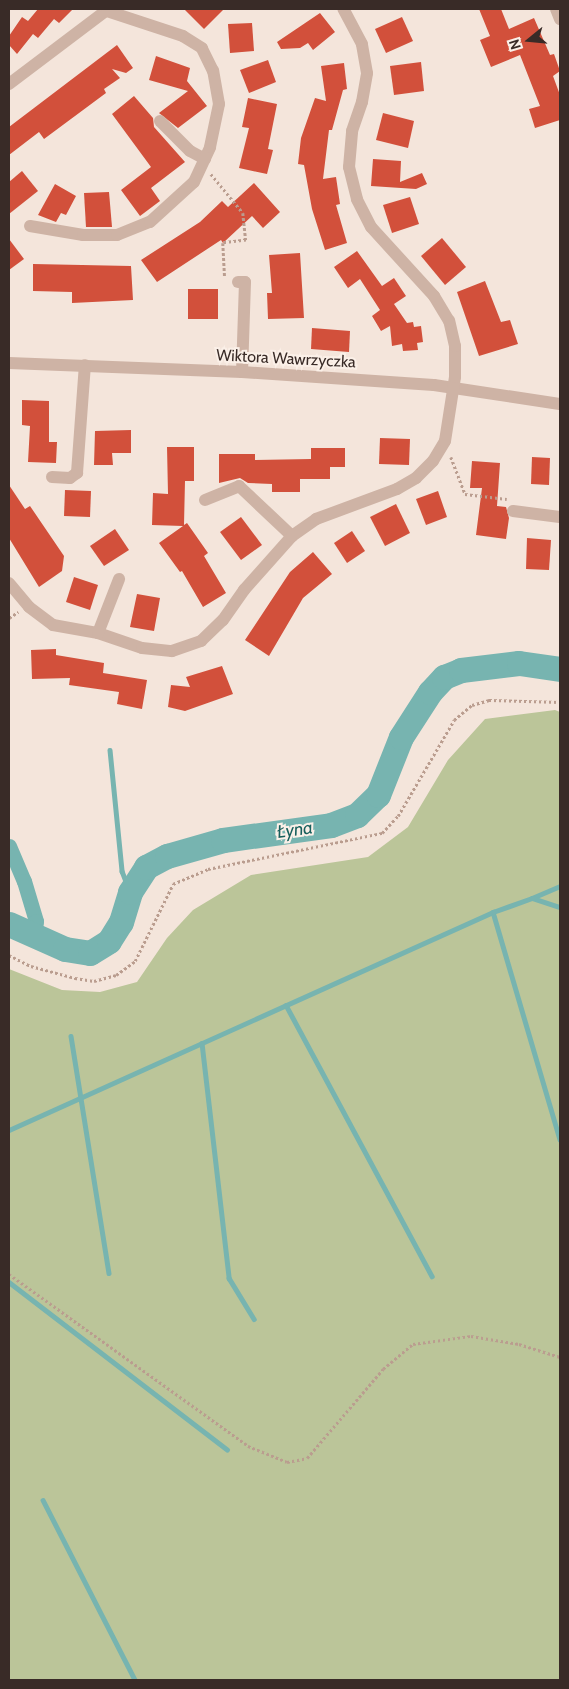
<!DOCTYPE html>
<meta charset="utf-8">
<style>
body{margin:0}
#map{position:relative;width:569px;height:1689px;overflow:hidden;background:#f4e5db;font-family:Cabin,sans-serif}
div>[style]{position:absolute}
.green>*{inset:0;background:#bbc599}
.stream>*{height:4.5px;margin:-2.25px;padding:0 2.25px;transform-origin:2.25px;border-radius:2.25px;background:#77b4b0}
.canal>*{height:15px;margin:-7.5px;padding:0 7.5px;transform-origin:7.5px;border-radius:7.5px;background:#77b4b0}
.river>*{height:25px;margin:-12.5px;padding:0 12.5px;transform-origin:12.5px;border-radius:12.5px;background:#77b4b0}
.building>*{inset:0;background:#d2503b}
.path>*{height:2.5px;margin-top:-1.25px;transform-origin:0;background:repeating-linear-gradient(90deg,#ba9d8f 0 2.5px,transparent 0 5px)}
.minor>*{height:12px;margin:-6px;padding:0 6px;transform-origin:6px;border-radius:6px;background:#ceb3a5}
span{translate:-50% -50%;white-space:nowrap;text-align:center;line-height:1.15;-webkit-text-stroke:4px #fbf0e8;paint-order:stroke}
.street-label{font-size:16px;color:#392b27}
.water-label{font-size:18px;color:#185f5c;font-style:italic}
.frame{position:absolute;inset:0;border:10px solid #392b27;pointer-events:none}
.north{position:absolute;left:504px;top:15px;width:50px;height:50px;-webkit-text-stroke:4px #fbf0e8;paint-order:stroke;rotate:253deg;font-size:14px;font-weight:700;line-height:20px;text-align:center;color:#392b27}
.north::after{content:'';display:block;margin:auto;width:18px;height:22px;background:#392b27;clip-path:polygon(50% 0,100% 100%,50% 72%,0 100%)}
</style>
<div id="map">
<div class="green">
<i style="clip-path:polygon(555px 710px,560px 712px,560px 1680px,9px 1680px,9px 969px,62px 990px,100px 992px,137px 982px,167px 938px,193px 910px,251px 875px,368px 857px,408px 827px,448px 760px,485px 719px)"></i>
</div>
<div class="stream">
<i style="left:110px;top:750px;width:122px;rotate:84.3deg"></i>
<i style="left:122px;top:871px;width:22px;rotate:69deg"></i>
<i style="left:532px;top:898px;width:30px;rotate:-23deg"></i>
<i style="left:493px;top:912px;width:237px;rotate:73.6deg"></i>
<i style="left:286px;top:1005px;width:308px;rotate:61.7deg"></i>
<i style="left:71px;top:1036px;width:240px;rotate:80.9deg"></i>
<i style="left:202px;top:1043px;width:237px;rotate:83.4deg"></i>
<i style="left:229px;top:1278px;width:48px;rotate:58.6deg"></i>
<i style="left:9px;top:1130px;width:531px;rotate:-24.25deg"></i>
<i style="left:493px;top:912px;width:41px;rotate:-19.7deg"></i>
<i style="left:532px;top:898px;width:29px;rotate:18deg"></i>
<i style="left:9px;top:1282px;width:275px;rotate:37.5deg"></i>
<i style="left:43px;top:1500px;width:202px;rotate:62.9deg"></i>
</div>
<div class="canal">
<i style="left:9px;top:846px;width:38px;rotate:67deg"></i>
<i style="left:24px;top:881px;width:42px;rotate:73.3deg"></i>
<i style="left:36px;top:921px;width:16px;rotate:97deg"></i>
</div>
<div class="river">
<i style="left:9px;top:924px;width:61px;rotate:24.1deg"></i>
<i style="left:65px;top:949px;width:25px;rotate:9deg"></i>
<i style="left:90px;top:953px;width:22px;rotate:-32deg"></i>
<i style="left:109px;top:941px;width:22px;rotate:-58deg"></i>
<i style="left:121px;top:922px;width:31px;rotate:-73deg"></i>
<i style="left:130px;top:892px;width:30px;rotate:-57deg"></i>
<i style="left:146px;top:867px;width:24px;rotate:-28deg"></i>
<i style="left:167px;top:856px;width:58px;rotate:-15.9deg"></i>
<i style="left:223px;top:840px;width:109px;rotate:-7.9deg"></i>
<i style="left:331px;top:825px;width:28px;rotate:-21deg"></i>
<i style="left:357px;top:815px;width:29px;rotate:-44deg"></i>
<i style="left:378px;top:795px;width:62px;rotate:-68.4deg"></i>
<i style="left:401px;top:737px;width:54px;rotate:-57.2deg"></i>
<i style="left:430px;top:692px;width:21px;rotate:-47deg"></i>
<i style="left:444px;top:677px;width:18px;rotate:-22deg"></i>
<i style="left:461px;top:670px;width:58px;rotate:-6.9deg"></i>
<i style="left:519px;top:663px;width:41px;rotate:8.3deg"></i>
</div>
<div class="building">
<i style="clip-path:polygon(38px 9px,73px 9px,59px 23px,54px 19px,38px 38px,33px 34px,17px 54px,9px 45px,9px 36px,22px 17px,28px 21px)"></i>
<i style="clip-path:polygon(184px 9px,224px 9px,204px 29px)"></i>
<i style="clip-path:polygon(479px 9px,501px 9px,509px 29px,534px 18px,550px 55px,554px 54px,560px 71px,553px 76px,560px 95px,560px 120px,535px 128px,529px 109px,540px 106px,520px 55px,491px 67px,480px 40px,490px 36px)"></i>
<i style="clip-path:polygon(320px 13px,335px 32px,313px 50px,308px 43px,300px 48px,281px 49px,277px 42px)"></i>
<i style="clip-path:polygon(402px 17px,413px 41px,386px 53px,375px 29px)"></i>
<i style="clip-path:polygon(252px 23px,254px 51px,230px 53px,228px 24px)"></i>
<i style="clip-path:polygon(117px 45px,133px 68px,126px 73px,112px 69px,120px 78px,104px 89px,106px 93px,44px 139px,39px 132px,9px 155px,9px 127px)"></i>
<i style="clip-path:polygon(156px 56px,190px 68px,187px 81px,207px 106px,178px 128px,159px 113px,188px 91px,149px 80px)"></i>
<i style="clip-path:polygon(268px 60px,276px 82px,249px 93px,240px 70px)"></i>
<i style="clip-path:polygon(421px 62px,424px 91px,394px 95px,390px 66px)"></i>
<i style="clip-path:polygon(344px 63px,347px 89px,343px 90px,332px 130px,329px 130px,323px 179px,336px 177px,340px 204px,336px 205px,347px 243px,325px 250px,312px 209px,304px 165px,298px 164px,301px 138px,315px 98px,326px 101px,321px 66px)"></i>
<i style="clip-path:polygon(134px 96px,153px 118px,154px 127px,185px 162px,151px 188px,160px 201px,140px 216px,121px 190px,151px 167px,112px 114px)"></i>
<i style="clip-path:polygon(248px 98px,277px 104px,268px 149px,273px 150px,267px 174px,239px 168px,249px 128px,242px 127px)"></i>
<i style="clip-path:polygon(383px 113px,414px 121px,408px 148px,376px 140px)"></i>
<i style="clip-path:polygon(373px 159px,401px 161px,400px 182px,422px 173px,427px 184px,416px 189px,371px 186px)"></i>
<i style="clip-path:polygon(22px 171px,38px 191px,9px 214px,9px 182px)"></i>
<i style="clip-path:polygon(254px 183px,280px 212px,263px 228px,252px 216px,223px 243px,221px 240px,157px 282px,141px 260px,200px 222px,222px 201px,228px 207px)"></i>
<i style="clip-path:polygon(55px 184px,76px 196px,66px 215px,61px 213px,56px 222px,38px 215px)"></i>
<i style="clip-path:polygon(109px 192px,112px 227px,86px 227px,84px 193px)"></i>
<i style="clip-path:polygon(410px 197px,419px 224px,392px 233px,383px 205px)"></i>
<i style="clip-path:polygon(442px 238px,466px 267px,445px 285px,421px 256px)"></i>
<i style="clip-path:polygon(9px 239px,24px 259px,9px 270px)"></i>
<i style="clip-path:polygon(357px 251px,382px 286px,394px 278px,406px 296px,394px 304px,407px 323px,413px 322px,414px 327px,421px 326px,423px 342px,417px 343px,418px 350px,403px 351px,402px 344px,392px 346px,390px 326px,381px 331px,372px 316px,380px 310px,360px 279px,348px 288px,334px 267px)"></i>
<i style="clip-path:polygon(300px 253px,304px 318px,268px 319px,267px 293px,272px 293px,269px 255px)"></i>
<i style="clip-path:polygon(33px 264px,131px 266px,133px 300px,72px 303px,72px 292px,33px 291px)"></i>
<i style="clip-path:polygon(485px 281px,501px 322px,510px 320px,518px 344px,479px 356px,457px 292px)"></i>
<i style="clip-path:polygon(188px 289px,218px 289px,218px 319px,188px 319px)"></i>
<i style="clip-path:polygon(312px 328px,350px 331px,349px 352px,311px 349px)"></i>
<i style="clip-path:polygon(22px 400px,49px 401px,49px 442px,57px 442px,56px 463px,28px 462px,30px 426px,22px 425px)"></i>
<i style="clip-path:polygon(131px 430px,131px 453px,112px 453px,113px 465px,94px 465px,95px 431px)"></i>
<i style="clip-path:polygon(380px 438px,410px 439px,409px 465px,379px 464px)"></i>
<i style="clip-path:polygon(167px 447px,194px 447px,194px 481px,185px 481px,184px 525px,187px 523px,208px 553px,204px 556px,226px 593px,203px 607px,182px 571px,180px 572px,159px 543px,183px 526px,152px 525px,153px 493px,168px 494px)"></i>
<i style="clip-path:polygon(311px 448px,345px 448px,345px 467px,330px 467px,330px 479px,300px 479px,300px 492px,272px 492px,272px 484px,248px 483px,240px 478px,219px 483px,219px 454px,255px 454px,255px 460px,311px 459px)"></i>
<i style="clip-path:polygon(532px 457px,550px 458px,549px 485px,531px 484px)"></i>
<i style="clip-path:polygon(472px 461px,500px 463px,497px 506px,506px 507px,509px 518px,506px 539px,476px 535px,482px 488px,470px 488px)"></i>
<i style="clip-path:polygon(9px 485px,25px 509px,30px 506px,64px 556px,62px 571px,39px 587px,9px 538px)"></i>
<i style="clip-path:polygon(65px 490px,91px 491px,90px 517px,64px 516px)"></i>
<i style="clip-path:polygon(438px 491px,447px 517px,426px 525px,416px 499px)"></i>
<i style="clip-path:polygon(396px 504px,410px 533px,385px 546px,370px 517px)"></i>
<i style="clip-path:polygon(241px 517px,262px 545px,241px 560px,220px 532px)"></i>
<i style="clip-path:polygon(115px 529px,129px 550px,104px 566px,90px 546px)"></i>
<i style="clip-path:polygon(352px 531px,365px 551px,347px 563px,334px 543px)"></i>
<i style="clip-path:polygon(527px 538px,551px 540px,549px 570px,526px 569px)"></i>
<i style="clip-path:polygon(313px 552px,332px 574px,303px 598px,269px 656px,245px 640px,290px 572px)"></i>
<i style="clip-path:polygon(74px 577px,98px 585px,90px 610px,66px 602px)"></i>
<i style="clip-path:polygon(137px 594px,160px 598px,154px 631px,130px 627px)"></i>
<i style="clip-path:polygon(56px 649px,56px 655px,104px 663px,103px 673px,147px 680px,142px 709px,117px 704px,119px 692px,69px 685px,70px 678px,32px 679px,31px 650px)"></i>
<i style="clip-path:polygon(222px 666px,233px 694px,185px 711px,168px 707px,171px 685px,190px 687px,186px 677px)"></i>
</div>
<div class="path">
<i style="left:211px;top:174px;width:50px;rotate:50.6deg"></i>
<i style="left:243px;top:213px;width:27px;rotate:84deg"></i>
<i style="left:246px;top:240px;width:23px;rotate:173deg"></i>
<i style="left:223px;top:243px;width:34px;rotate:87deg"></i>
<i style="left:451px;top:457px;width:40px;rotate:69deg"></i>
<i style="left:465px;top:494px;width:42px;rotate:6.8deg"></i>
<i style="left:9px;top:618px;width:11px;rotate:-34deg"></i>
<i style="left:9px;top:955px;width:25px;rotate:27deg"></i>
<i style="left:31px;top:966px;width:46px;rotate:15.3deg"></i>
<i style="left:75px;top:978px;width:19px;rotate:9deg"></i>
<i style="left:94px;top:981px;width:23px;rotate:-15deg"></i>
<i style="left:116px;top:975px;width:24px;rotate:-36deg"></i>
<i style="left:135px;top:961px;width:86px;rotate:-63.7deg"></i>
<i style="left:173px;top:884px;width:38px;rotate:-23deg"></i>
<i style="left:208px;top:869px;width:178px;rotate:-11.7deg"></i>
<i style="left:382px;top:833px;width:23px;rotate:-47deg"></i>
<i style="left:398px;top:816px;width:111px;rotate:-59.7deg"></i>
<i style="left:454px;top:720px;width:23px;rotate:-40deg"></i>
<i style="left:472px;top:705px;width:18px;rotate:-16deg"></i>
<i style="left:489px;top:700px;width:71px;rotate:1.6deg"></i>
<i style="left:9px;top:1274px;width:294px;rotate:35.7deg"></i>
<i style="left:248px;top:1446px;width:42px;rotate:22.3deg"></i>
<i style="left:287px;top:1462px;width:20px;rotate:-11deg"></i>
<i style="left:307px;top:1458px;width:117px;rotate:-49.5deg"></i>
<i style="left:383px;top:1369px;width:39px;rotate:-40deg"></i>
<i style="left:413px;top:1344px;width:59px;rotate:-7.9deg"></i>
<i style="left:471px;top:1336px;width:49px;rotate:9.5deg"></i>
<i style="left:519px;top:1344px;width:43px;rotate:17.6deg"></i>
</div>
<div class="minor">
<i style="left:556px;top:9px;width:11px;rotate:68deg"></i>
<i style="left:9px;top:84px;width:124px;rotate:-37.1deg"></i>
<i style="left:160px;top:121px;width:42px;rotate:45deg"></i>
<i style="left:190px;top:151px;width:17px;rotate:28deg"></i>
<i style="left:30px;top:226px;width:54px;rotate:9.6deg"></i>
<i style="left:83px;top:235px;width:34px"></i>
<i style="left:117px;top:235px;width:35px;rotate:-22deg"></i>
<i style="left:150px;top:222px;width:59px;rotate:-42.3deg"></i>
<i style="left:194px;top:182px;width:38px;rotate:-65deg"></i>
<i style="left:210px;top:147px;width:44px;rotate:-78.2deg"></i>
<i style="left:219px;top:104px;width:34px;rotate:-100deg"></i>
<i style="left:213px;top:71px;width:25px;rotate:-116deg"></i>
<i style="left:202px;top:48px;width:22px;rotate:-148deg"></i>
<i style="left:183px;top:36px;width:80px;rotate:-161.8deg"></i>
<i style="left:238px;top:282px;width:7px"></i>
<i style="left:245px;top:282px;width:90px;rotate:91.9deg"></i>
<i style="left:9px;top:363px;width:233px;rotate:2.2deg"></i>
<i style="left:242px;top:372px;width:192px;rotate:3.9deg"></i>
<i style="left:434px;top:385px;width:127px;rotate:8.6deg"></i>
<i style="left:52px;top:477px;width:18px;rotate:3deg"></i>
<i style="left:70px;top:478px;width:9px;rotate:-36deg"></i>
<i style="left:77px;top:473px;width:108px;rotate:-85.8deg"></i>
<i style="left:205px;top:500px;width:37px;rotate:-22deg"></i>
<i style="left:239px;top:486px;width:73px;rotate:43.3deg"></i>
<i style="left:513px;top:511px;width:47px;rotate:7.3deg"></i>
<i style="left:9px;top:583px;width:31px;rotate:50deg"></i>
<i style="left:29px;top:607px;width:30px;rotate:37deg"></i>
<i style="left:53px;top:625px;width:46px;rotate:10.1deg"></i>
<i style="left:98px;top:633px;width:46px;rotate:18.8deg"></i>
<i style="left:142px;top:648px;width:30px;rotate:6deg"></i>
<i style="left:172px;top:651px;width:31px;rotate:-19deg"></i>
<i style="left:201px;top:641px;width:30px;rotate:-44deg"></i>
<i style="left:223px;top:620px;width:37px;rotate:-55deg"></i>
<i style="left:244px;top:590px;width:72px;rotate:-48.4deg"></i>
<i style="left:292px;top:536px;width:29px;rotate:-35deg"></i>
<i style="left:316px;top:519px;width:86px;rotate:-20.3deg"></i>
<i style="left:397px;top:489px;width:22px;rotate:-30deg"></i>
<i style="left:416px;top:478px;width:24px;rotate:-45deg"></i>
<i style="left:433px;top:461px;width:23px;rotate:-59deg"></i>
<i style="left:445px;top:441px;width:65px;rotate:-81.1deg"></i>
<i style="left:455px;top:377px;width:31px;rotate:-90deg"></i>
<i style="left:455px;top:346px;width:26px;rotate:-103deg"></i>
<i style="left:449px;top:321px;width:29px;rotate:-121deg"></i>
<i style="left:434px;top:296px;width:93px;rotate:-132.4deg"></i>
<i style="left:371px;top:227px;width:31px;rotate:-117deg"></i>
<i style="left:357px;top:199px;width:33px;rotate:-104deg"></i>
<i style="left:349px;top:167px;width:36px;rotate:-85deg"></i>
<i style="left:352px;top:131px;width:31px;rotate:-71deg"></i>
<i style="left:362px;top:102px;width:29px;rotate:-80deg"></i>
<i style="left:367px;top:73px;width:29px;rotate:-100deg"></i>
<i style="left:362px;top:44px;width:40px;rotate:-118deg"></i>
<i style="left:98px;top:633px;width:58px;rotate:-68.7deg"></i>
</div>
<div class="street-label">
<span style="left:286px;top:359px;rotate:3deg">Wiktora Wawrzyczka</span>
</div>
<div class="water-label">
<span style="left:295px;top:830px;rotate:-8deg">Łyna</span>
</div>
<div class="frame"></div>
<div class="north">N</div>
</div>
